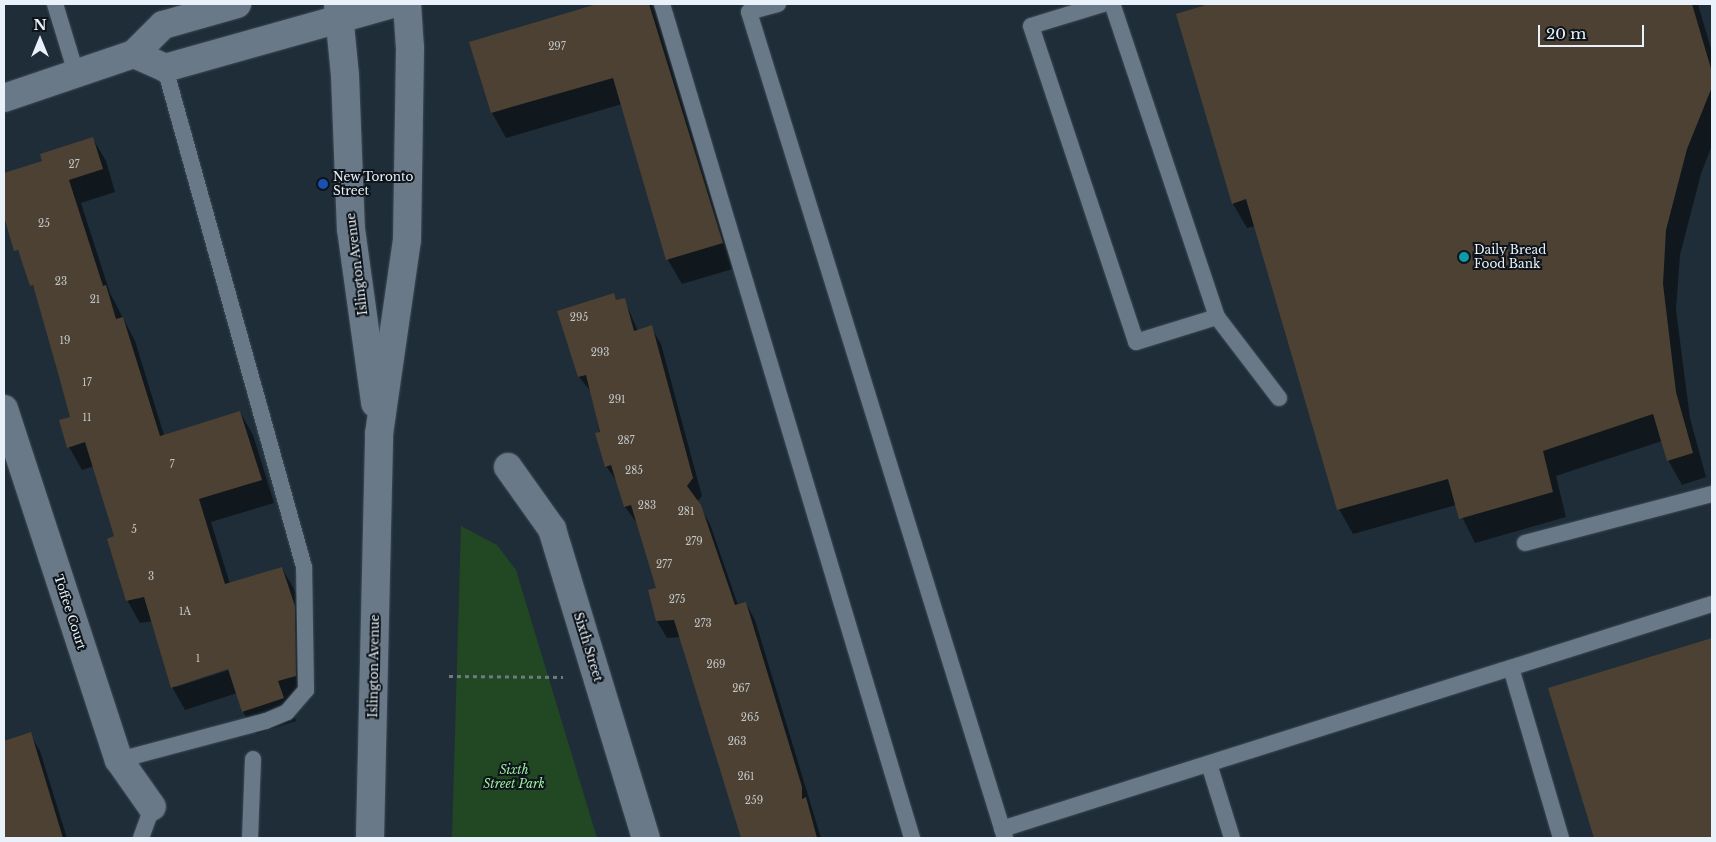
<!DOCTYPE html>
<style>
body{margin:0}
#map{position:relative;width:1716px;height:842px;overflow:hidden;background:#1f2d39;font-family:"Libre Baskerville",serif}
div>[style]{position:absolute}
.green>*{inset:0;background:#224723}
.shadow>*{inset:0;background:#0007}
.building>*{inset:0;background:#4c4132}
.path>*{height:3px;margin-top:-1.5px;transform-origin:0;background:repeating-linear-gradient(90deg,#6d7983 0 4px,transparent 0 8px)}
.roads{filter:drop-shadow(0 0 1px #3e4a54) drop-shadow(0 0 1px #3e4a54)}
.lane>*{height:16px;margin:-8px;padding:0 8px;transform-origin:8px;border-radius:8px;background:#6a7988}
.street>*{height:28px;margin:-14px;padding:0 14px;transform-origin:14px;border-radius:14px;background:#6a7988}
.secondary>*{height:28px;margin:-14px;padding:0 14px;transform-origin:14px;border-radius:14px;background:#6a7988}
.dots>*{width:14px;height:14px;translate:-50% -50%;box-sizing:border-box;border:2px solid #0e141a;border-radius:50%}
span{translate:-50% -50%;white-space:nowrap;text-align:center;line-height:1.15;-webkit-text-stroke:4px #0e141a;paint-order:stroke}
.number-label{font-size:10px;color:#c2c6c8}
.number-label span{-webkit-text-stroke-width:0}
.poi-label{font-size:12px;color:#e9f2fa}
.left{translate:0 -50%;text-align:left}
.street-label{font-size:12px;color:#e9f2fa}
.park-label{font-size:12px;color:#9eef9f;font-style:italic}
.frame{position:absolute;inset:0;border:5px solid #e9f2fa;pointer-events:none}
.north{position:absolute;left:15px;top:15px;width:50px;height:50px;-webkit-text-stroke:4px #0e141a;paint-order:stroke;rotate:0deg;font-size:14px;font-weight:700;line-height:20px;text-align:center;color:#e9f2fa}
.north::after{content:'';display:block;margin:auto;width:18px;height:22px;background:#e9f2fa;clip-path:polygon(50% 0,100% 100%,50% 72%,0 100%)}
.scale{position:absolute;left:1538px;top:25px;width:106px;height:22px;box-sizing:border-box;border:2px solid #e9f2fa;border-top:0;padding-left:6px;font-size:15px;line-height:18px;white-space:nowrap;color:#e9f2fa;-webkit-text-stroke:4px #0e141a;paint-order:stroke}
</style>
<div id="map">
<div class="green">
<i style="clip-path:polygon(461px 526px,497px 545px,516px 570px,597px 838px,452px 838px)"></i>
</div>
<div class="shadow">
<i style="clip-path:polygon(602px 4px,652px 4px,659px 16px,736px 268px,682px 284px,668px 260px,622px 104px,506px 138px,492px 113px,471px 42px)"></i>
<i style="clip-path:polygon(1214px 4px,1698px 4px,1712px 52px,1712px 145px,1701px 174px,1680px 255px,1676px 310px,1690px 418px,1706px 477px,1682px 485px,1668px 460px,1662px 441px,1556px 476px,1566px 517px,1475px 543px,1456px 505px,1353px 534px,1339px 509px,1255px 226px,1247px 228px,1233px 204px,1178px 15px)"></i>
<i style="clip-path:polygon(evenodd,93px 139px,106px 161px,115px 192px,81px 203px,110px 293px,135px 341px,164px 435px,240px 412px,253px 435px,274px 503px,211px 522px,230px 584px,282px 568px,295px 591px,307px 630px,308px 698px,290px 704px,296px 721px,256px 734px,243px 712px,237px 693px,185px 710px,172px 687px,153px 621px,140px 623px,127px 600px,115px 537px,94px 466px,82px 470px,69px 447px,72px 418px,37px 295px,4px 219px,4px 174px,44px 161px,93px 139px,234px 666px,235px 668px,176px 687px,176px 685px,234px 666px)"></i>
<i style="clip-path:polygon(613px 295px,617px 301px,624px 299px,638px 331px,651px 327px,661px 344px,702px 496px,697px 502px,710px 524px,738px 605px,746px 603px,755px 620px,821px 838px,742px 838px,681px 637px,667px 638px,657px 621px,657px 589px,637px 523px,625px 507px,618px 483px,606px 466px,592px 393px,579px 377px,559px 312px)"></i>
<i style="clip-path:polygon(1712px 640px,1712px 838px,1595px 838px,1550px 688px)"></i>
<i style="clip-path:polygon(30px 734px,40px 751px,67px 838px,4px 838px,4px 742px)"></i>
</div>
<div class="building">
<i style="clip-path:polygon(597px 4px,649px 4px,723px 243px,666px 260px,613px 78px,491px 113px,469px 42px)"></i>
<i style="clip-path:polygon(1209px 4px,1692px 4px,1712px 72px,1712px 87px,1687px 149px,1666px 230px,1663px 284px,1676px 392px,1693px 453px,1667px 461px,1653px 414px,1543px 451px,1553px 492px,1459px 519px,1448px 479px,1337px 510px,1246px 199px,1232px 204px,1176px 14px)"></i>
<i style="clip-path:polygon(93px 137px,103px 169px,69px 180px,103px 286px,106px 285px,116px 319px,123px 317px,160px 436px,240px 411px,262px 480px,199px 499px,225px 584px,282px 567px,295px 606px,296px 676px,278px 681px,284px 698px,242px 712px,228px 669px,171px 688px,144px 597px,126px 601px,107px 539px,114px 536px,85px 442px,67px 448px,59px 420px,70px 417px,60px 380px,33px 285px,30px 286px,18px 250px,14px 251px,4px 217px,4px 173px,42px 161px,40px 154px)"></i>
<i style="clip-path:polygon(614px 293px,616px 300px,625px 298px,634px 331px,652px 325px,693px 478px,687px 486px,701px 505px,735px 605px,746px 602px,802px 787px,802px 799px,806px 797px,817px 838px,741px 838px,674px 620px,656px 621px,648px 590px,656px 588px,631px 505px,624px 507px,611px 465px,605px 467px,595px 433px,600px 432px,586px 375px,578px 377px,557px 311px)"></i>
<i style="clip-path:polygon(1712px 638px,1712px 838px,1594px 838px,1548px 688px)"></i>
<i style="clip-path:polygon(31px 732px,63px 838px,4px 838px,4px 741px)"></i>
</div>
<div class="path">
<i style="left:449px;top:676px;width:114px;rotate:0.5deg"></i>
</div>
<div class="roads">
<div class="lane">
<i style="left:55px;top:4px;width:72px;rotate:73.1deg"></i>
<i style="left:662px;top:4px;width:871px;rotate:73.31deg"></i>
<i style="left:778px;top:4px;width:30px;rotate:165deg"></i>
<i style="left:749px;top:12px;width:865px;rotate:72.78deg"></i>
<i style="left:1103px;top:4px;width:75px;rotate:163deg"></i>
<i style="left:1031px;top:26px;width:333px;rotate:71.6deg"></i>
<i style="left:1136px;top:342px;width:85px;rotate:-17.2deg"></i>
<i style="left:1217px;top:317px;width:330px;rotate:-108.5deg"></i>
<i style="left:1217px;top:317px;width:102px;rotate:52.6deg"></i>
<i style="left:1525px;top:543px;width:193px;rotate:-14.7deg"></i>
<i style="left:1511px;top:668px;width:177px;rotate:73.6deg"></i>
<i style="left:119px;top:760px;width:152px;rotate:-14.9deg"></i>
<i style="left:266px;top:721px;width:23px;rotate:-23deg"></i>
<i style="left:287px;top:712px;width:29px;rotate:-49deg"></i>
<i style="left:306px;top:690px;width:123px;rotate:-90.9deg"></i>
<i style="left:304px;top:567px;width:518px;rotate:-105.57deg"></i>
<i style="left:1209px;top:764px;width:77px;rotate:72.7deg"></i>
<i style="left:1002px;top:829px;width:745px;rotate:-17.58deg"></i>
<i style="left:141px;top:838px;width:33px;rotate:-70deg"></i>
<i style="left:250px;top:838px;width:79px;rotate:-87.8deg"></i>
</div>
<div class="street">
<i style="left:4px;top:409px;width:369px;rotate:71.9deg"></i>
<i style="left:119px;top:760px;width:57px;rotate:54.9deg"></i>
<i style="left:508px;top:467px;width:76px;rotate:54.6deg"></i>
<i style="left:552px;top:529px;width:323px;rotate:73.1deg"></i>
</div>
<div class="secondary">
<i style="left:338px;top:4px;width:71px;rotate:84.4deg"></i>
<i style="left:345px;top:75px;width:154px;rotate:87.8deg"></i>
<i style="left:351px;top:229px;width:176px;rotate:82.1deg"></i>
<i style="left:134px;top:54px;width:34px;rotate:24deg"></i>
<i style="left:165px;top:68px;width:236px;rotate:-15.7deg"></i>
<i style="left:4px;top:98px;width:137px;rotate:-18.7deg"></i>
<i style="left:134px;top:54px;width:41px;rotate:-45deg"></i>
<i style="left:163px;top:25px;width:77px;rotate:-15.8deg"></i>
<i style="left:370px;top:838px;width:404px;rotate:-88.7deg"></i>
<i style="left:379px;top:434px;width:196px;rotate:-81.8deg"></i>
<i style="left:407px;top:240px;width:192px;rotate:-89.1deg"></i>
<i style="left:410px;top:48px;width:44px;rotate:-93.9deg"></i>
</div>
</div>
<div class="dots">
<i style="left:323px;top:184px;background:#1a4fb4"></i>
<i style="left:1464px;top:257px;background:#0f9aa8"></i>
</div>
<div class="number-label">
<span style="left:557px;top:47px">297</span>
<span style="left:74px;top:165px">27</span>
<span style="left:44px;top:224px">25</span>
<span style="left:61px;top:282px">23</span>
<span style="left:95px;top:300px">21</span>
<span style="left:579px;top:318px">295</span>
<span style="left:65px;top:341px">19</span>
<span style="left:600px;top:353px">293</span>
<span style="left:87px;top:383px">17</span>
<span style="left:617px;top:400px">291</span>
<span style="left:87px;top:418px">11</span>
<span style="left:626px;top:441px">287</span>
<span style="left:172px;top:465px">7</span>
<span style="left:634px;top:471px">285</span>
<span style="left:647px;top:506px">283</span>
<span style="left:686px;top:512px">281</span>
<span style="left:134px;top:530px">5</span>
<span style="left:694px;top:542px">279</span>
<span style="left:664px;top:565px">277</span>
<span style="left:151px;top:577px">3</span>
<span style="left:677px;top:600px">275</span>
<span style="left:185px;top:612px">1A</span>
<span style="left:703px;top:624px">273</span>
<span style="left:198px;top:659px">1</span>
<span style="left:716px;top:665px">269</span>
<span style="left:741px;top:689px">267</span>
<span style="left:750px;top:718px">265</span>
<span style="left:737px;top:742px">263</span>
<span style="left:746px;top:777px">261</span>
<span style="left:754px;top:801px">259</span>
</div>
<div class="poi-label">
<span class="left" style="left:333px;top:184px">New Toronto<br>Street</span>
<span class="left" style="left:1474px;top:257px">Daily Bread<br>Food Bank</span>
</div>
<div class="street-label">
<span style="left:357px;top:264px;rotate:-97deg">Islington Avenue</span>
<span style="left:70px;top:612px;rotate:72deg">Toffee Court</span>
<span style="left:588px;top:647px;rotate:73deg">Sixth Street</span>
<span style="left:374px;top:666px;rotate:-89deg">Islington Avenue</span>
</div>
<div class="park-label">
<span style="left:514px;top:777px">Sixth<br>Street Park</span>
</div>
<div class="frame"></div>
<div class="north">N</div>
<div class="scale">20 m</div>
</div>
